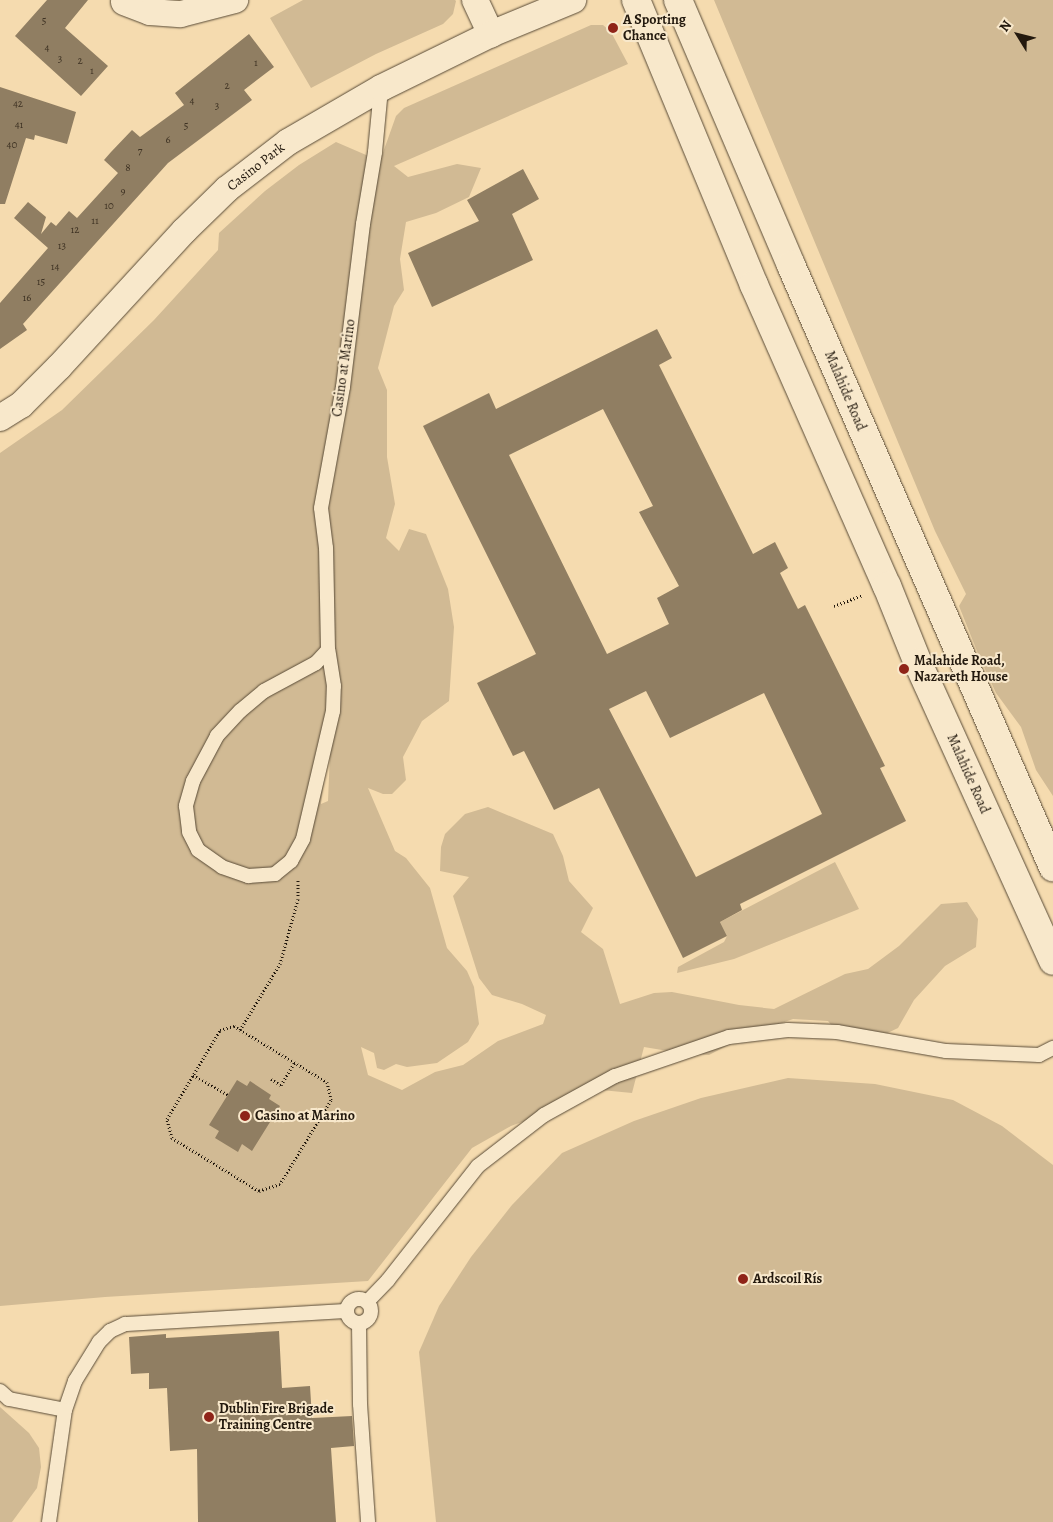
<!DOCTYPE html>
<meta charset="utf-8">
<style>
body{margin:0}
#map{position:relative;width:1053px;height:1522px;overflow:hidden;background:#f5dbaf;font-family:Alegreya,serif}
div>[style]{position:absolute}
.green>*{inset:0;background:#d1ba94}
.building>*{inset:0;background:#907e62}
.path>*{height:3px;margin-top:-1.5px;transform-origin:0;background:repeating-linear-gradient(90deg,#23190e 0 1px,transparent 0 3.5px)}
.roads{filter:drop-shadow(0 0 1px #584a36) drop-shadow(0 0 1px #584a36)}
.lane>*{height:14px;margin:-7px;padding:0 7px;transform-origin:7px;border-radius:7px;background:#f8e8cb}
.lane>.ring{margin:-7px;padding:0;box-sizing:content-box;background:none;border:14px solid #f8e8cb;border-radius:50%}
.street>*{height:26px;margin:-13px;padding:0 13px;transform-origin:13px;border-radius:13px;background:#f8e8cb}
.secondary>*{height:28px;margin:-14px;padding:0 14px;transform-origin:14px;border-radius:14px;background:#f8e8cb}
.dots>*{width:14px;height:14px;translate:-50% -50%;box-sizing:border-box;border:2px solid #f8e8cb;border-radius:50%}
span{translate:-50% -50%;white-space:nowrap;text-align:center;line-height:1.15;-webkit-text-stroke:4px #f8e8cb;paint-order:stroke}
.number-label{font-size:11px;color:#3e3223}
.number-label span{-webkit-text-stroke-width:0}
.poi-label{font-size:14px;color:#23190e;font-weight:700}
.left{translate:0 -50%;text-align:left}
.street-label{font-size:14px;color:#23190e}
.north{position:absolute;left:993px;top:10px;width:50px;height:50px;-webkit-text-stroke:4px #f8e8cb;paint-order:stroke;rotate:306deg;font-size:14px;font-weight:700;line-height:20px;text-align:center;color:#23190e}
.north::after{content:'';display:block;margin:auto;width:18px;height:22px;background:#23190e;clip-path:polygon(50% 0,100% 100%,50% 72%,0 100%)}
</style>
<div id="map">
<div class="green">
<i style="clip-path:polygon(303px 0,455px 0,456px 1px,453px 14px,443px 24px,376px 54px,311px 88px,270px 18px)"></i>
<i style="clip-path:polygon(714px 0,1053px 0,1053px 796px,1036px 770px,1021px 727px,996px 693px,979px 656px,959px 606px,966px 594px,935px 531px)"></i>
<i style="clip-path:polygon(evenodd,591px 25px,603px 25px,611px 32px,628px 64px,394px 166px,408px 177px,457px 164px,481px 168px,469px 197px,436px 213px,406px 222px,400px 259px,404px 290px,394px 306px,378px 368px,387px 390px,387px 457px,395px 504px,386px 538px,399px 551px,409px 529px,426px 534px,448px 589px,454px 627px,449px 701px,422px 721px,403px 757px,406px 780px,392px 794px,383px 794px,368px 788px,395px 851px,406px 858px,430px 888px,447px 948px,467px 971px,474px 987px,479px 1024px,468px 1042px,437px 1063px,407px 1067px,396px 1064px,384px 1070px,377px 1068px,374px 1053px,361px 1047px,368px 1075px,402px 1090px,435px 1072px,463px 1065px,498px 1041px,543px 1024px,546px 1015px,522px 1004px,492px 995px,479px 978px,453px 896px,469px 877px,440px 871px,441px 847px,445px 834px,465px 814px,488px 807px,553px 834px,563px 856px,569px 881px,593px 908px,581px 932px,603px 949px,620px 1004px,654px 993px,672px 992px,739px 1005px,774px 1009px,845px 974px,868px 969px,899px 946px,941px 904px,967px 902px,978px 919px,976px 947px,945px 966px,914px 1000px,898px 1028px,875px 1039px,837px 1032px,828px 1021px,793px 1019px,748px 1035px,709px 1055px,680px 1053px,644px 1047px,632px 1093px,591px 1089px,551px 1111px,511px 1126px,472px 1148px,368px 1281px,105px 1297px,0 1306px,0 453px,62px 410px,154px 320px,218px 250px,219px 233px,265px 191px,299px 165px,336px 142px,380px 161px,396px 116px,404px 108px,591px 25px,331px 729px,328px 801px,321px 804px,321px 803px,331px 729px)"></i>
<i style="clip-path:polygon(835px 862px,859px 909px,734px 959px,677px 973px,678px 967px,724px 942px,727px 936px,720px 922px)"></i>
<i style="clip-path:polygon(788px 1078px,875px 1084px,953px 1100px,1002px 1126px,1053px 1165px,1053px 1522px,436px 1522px,419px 1352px,439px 1306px,471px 1257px,512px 1205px,562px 1153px,634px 1121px,701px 1098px)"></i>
<i style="clip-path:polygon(0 1407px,29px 1433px,39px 1448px,41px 1467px,37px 1488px,12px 1522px,0 1522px)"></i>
</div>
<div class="building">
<i style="clip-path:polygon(47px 0,88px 0,65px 28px,108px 66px,81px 96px,15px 36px)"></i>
<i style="clip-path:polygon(249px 34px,274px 67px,244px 90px,252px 100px,168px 163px,23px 324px,27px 330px,0 349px,0 303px,48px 248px,14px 218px,28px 202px,46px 217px,41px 234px,51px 222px,56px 226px,69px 211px,77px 218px,118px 173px,104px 160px,111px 152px,132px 130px,140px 137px,184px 105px,175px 93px)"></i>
<i style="clip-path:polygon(0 87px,76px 112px,67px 144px,35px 135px,34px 140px,26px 138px,5px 204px,0 204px)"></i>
<i style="clip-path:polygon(523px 169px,539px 199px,512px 214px,533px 260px,432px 307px,408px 253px,479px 221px,467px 200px)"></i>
<i style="clip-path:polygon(evenodd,657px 329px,672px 358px,659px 365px,753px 554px,775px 542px,788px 568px,780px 573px,798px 609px,805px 605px,885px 766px,880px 768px,906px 821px,740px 904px,742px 910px,720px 922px,727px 936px,683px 958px,599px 788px,554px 810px,524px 751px,513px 756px,477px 683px,536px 654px,423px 426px,489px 393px,496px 409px,657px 329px,603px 409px,653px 506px,639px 512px,679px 586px,657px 598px,669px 624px,607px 654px,509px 455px,603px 409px,657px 329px,646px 691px,670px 738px,764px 693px,822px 814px,696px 877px,609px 709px,646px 691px)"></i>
<i style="clip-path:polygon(237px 1080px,247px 1086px,250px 1081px,271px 1095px,269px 1099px,280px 1106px,252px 1151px,242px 1144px,238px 1152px,215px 1138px,219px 1131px,209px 1125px)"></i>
<i style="clip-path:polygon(279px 1331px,282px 1388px,310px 1386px,312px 1418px,352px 1416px,354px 1446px,331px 1448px,336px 1522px,198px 1522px,197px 1449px,170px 1451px,167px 1388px,149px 1389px,149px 1373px,131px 1374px,129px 1337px,166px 1334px,166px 1338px)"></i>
</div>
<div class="path">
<i style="left:834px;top:606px;width:30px;rotate:-21deg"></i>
<i style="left:234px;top:1026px;width:109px;rotate:31.1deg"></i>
<i style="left:327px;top:1082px;width:18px;rotate:77deg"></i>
<i style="left:331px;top:1100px;width:98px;rotate:121.3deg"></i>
<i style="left:280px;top:1184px;width:22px;rotate:162deg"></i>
<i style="left:259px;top:1191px;width:102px;rotate:-148.7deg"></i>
<i style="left:172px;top:1138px;width:20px;rotate:-105deg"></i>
<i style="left:167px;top:1119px;width:104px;rotate:-59.2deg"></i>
<i style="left:220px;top:1030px;width:15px;rotate:-16deg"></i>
<i style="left:240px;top:1030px;width:77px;rotate:-58.8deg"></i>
<i style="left:280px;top:964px;width:67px;rotate:-74.5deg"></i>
<i style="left:298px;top:899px;width:19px;rotate:-90deg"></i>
<i style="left:193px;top:1075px;width:40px;rotate:29.7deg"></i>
<i style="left:271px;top:1079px;width:12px;rotate:31deg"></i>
<i style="left:281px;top:1085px;width:26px;rotate:-59deg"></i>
</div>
<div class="roads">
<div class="lane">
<i style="left:328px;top:650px;width:18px;rotate:133deg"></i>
<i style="left:316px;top:663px;width:59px;rotate:151.7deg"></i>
<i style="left:264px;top:691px;width:31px;rotate:140deg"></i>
<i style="left:240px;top:711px;width:34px;rotate:133deg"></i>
<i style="left:217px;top:736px;width:51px;rotate:118.1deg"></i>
<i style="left:193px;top:781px;width:26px;rotate:106deg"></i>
<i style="left:186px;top:806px;width:26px;rotate:83deg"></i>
<i style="left:189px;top:832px;width:20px;rotate:63deg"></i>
<i style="left:198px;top:850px;width:29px;rotate:35deg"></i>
<i style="left:222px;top:867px;width:28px;rotate:19deg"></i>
<i style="left:248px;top:876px;width:27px;rotate:-4deg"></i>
<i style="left:275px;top:874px;width:21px;rotate:-39deg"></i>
<i style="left:291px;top:861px;width:25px;rotate:-61deg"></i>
<i style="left:303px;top:839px;width:131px;rotate:-76.8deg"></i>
<i style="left:333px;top:711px;width:25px;rotate:-88deg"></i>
<i style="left:334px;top:686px;width:36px;rotate:-99deg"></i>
<i style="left:328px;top:650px;width:102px;rotate:-91.1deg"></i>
<i style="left:326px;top:548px;width:40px;rotate:-97.1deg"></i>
<i style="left:321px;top:508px;width:123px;rotate:-79.7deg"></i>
<i style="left:343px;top:387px;width:164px;rotate:-83deg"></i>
<i style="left:363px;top:224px;width:73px;rotate:-80.5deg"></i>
<i style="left:375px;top:152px;width:64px;rotate:-84.6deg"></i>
<i class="ring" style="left:347px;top:1299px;width:10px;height:10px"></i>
<i style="left:367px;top:1302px;width:30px;rotate:-46deg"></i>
<i style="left:388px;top:1280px;width:145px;rotate:-51.7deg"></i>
<i style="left:478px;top:1166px;width:83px;rotate:-37.7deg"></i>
<i style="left:544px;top:1115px;width:81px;rotate:-28.8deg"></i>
<i style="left:615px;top:1076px;width:120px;rotate:-18.9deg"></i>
<i style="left:729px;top:1037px;width:59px;rotate:-6.8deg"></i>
<i style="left:788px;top:1030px;width:49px;rotate:2.3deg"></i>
<i style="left:837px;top:1032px;width:111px;rotate:9.9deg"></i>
<i style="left:946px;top:1051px;width:93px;rotate:2.5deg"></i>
<i style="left:1039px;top:1055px;width:16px;rotate:-27deg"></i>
<i style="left:359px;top:1323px;width:81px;rotate:89.3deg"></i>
<i style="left:360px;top:1404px;width:118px;rotate:86.1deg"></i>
<i style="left:0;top:1391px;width:12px;rotate:42deg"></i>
<i style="left:9px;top:1399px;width:57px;rotate:11.1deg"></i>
<i style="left:65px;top:1410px;width:31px;rotate:-71deg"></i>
<i style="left:75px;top:1381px;width:46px;rotate:-58.4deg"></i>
<i style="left:99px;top:1342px;width:16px;rotate:-45deg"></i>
<i style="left:110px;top:1331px;width:17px;rotate:-25deg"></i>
<i style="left:125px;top:1324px;width:222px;rotate:-3.4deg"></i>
<i style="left:49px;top:1522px;width:113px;rotate:-81.9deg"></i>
</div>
<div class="street">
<i style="left:475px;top:0;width:38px;rotate:65deg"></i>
<i style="left:124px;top:2px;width:28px;rotate:21deg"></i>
<i style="left:150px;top:12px;width:31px;rotate:4deg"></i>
<i style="left:181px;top:14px;width:56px;rotate:-14.5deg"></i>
<i style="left:0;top:418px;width:25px;rotate:-32deg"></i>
<i style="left:21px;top:405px;width:54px;rotate:-45deg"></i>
<i style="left:59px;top:367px;width:185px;rotate:-47.4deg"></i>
<i style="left:184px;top:231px;width:60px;rotate:-44.3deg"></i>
<i style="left:227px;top:189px;width:77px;rotate:-37.6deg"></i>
<i style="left:288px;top:142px;width:108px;rotate:-30.1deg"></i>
<i style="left:381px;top:88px;width:123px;rotate:-26.1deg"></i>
<i style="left:491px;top:34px;width:89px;rotate:-22.5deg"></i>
</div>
<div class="secondary">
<i style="left:636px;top:0;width:308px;rotate:67.5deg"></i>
<i style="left:754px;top:285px;width:329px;rotate:66.2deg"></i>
<i style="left:887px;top:586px;width:83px;rotate:68.1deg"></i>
<i style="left:918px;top:663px;width:327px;rotate:65.6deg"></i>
<i style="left:678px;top:0;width:288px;rotate:66.9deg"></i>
<i style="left:791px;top:265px;width:657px;rotate:66.48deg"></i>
</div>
</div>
<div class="dots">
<i style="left:613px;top:28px;background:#8f2418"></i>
<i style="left:904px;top:669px;background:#8f2418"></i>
<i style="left:245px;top:1116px;background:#8f2418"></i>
<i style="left:743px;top:1279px;background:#8f2418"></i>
<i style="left:209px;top:1417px;background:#8f2418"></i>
</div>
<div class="number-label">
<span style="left:44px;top:21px">5</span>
<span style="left:47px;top:48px">4</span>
<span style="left:60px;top:59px">3</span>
<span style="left:80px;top:61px">2</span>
<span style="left:256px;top:63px">1</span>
<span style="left:92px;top:71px">1</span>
<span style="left:227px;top:86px">2</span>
<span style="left:192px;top:101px">4</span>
<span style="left:18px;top:104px">42</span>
<span style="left:217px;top:106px">3</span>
<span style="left:19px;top:125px">41</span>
<span style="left:186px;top:126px">5</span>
<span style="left:168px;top:140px">6</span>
<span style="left:12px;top:145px">40</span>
<span style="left:140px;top:151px">7</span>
<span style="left:128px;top:168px">8</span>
<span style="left:123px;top:191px">9</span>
<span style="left:109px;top:206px">10</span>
<span style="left:95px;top:221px">11</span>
<span style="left:75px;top:230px">12</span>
<span style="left:62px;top:246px">13</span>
<span style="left:55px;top:267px">14</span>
<span style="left:41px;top:282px">15</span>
<span style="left:27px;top:298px">16</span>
</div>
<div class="poi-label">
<span class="left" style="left:623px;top:28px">A Sporting<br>Chance</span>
<span class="left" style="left:914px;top:669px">Malahide Road,<br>Nazareth House</span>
<span class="left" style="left:255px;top:1116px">Casino at Marino</span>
<span class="left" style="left:753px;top:1279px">Ardscoil Rís</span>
<span class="left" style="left:219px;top:1417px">Dublin Fire Brigade<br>Training Centre</span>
</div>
<div class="street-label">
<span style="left:256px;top:167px;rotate:-38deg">Casino Park</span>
<span style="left:344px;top:368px;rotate:-82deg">Casino at Marino</span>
<span style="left:845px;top:391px;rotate:67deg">Malahide Road</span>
<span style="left:968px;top:774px;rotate:66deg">Malahide Road</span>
</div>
<div class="north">N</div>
</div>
